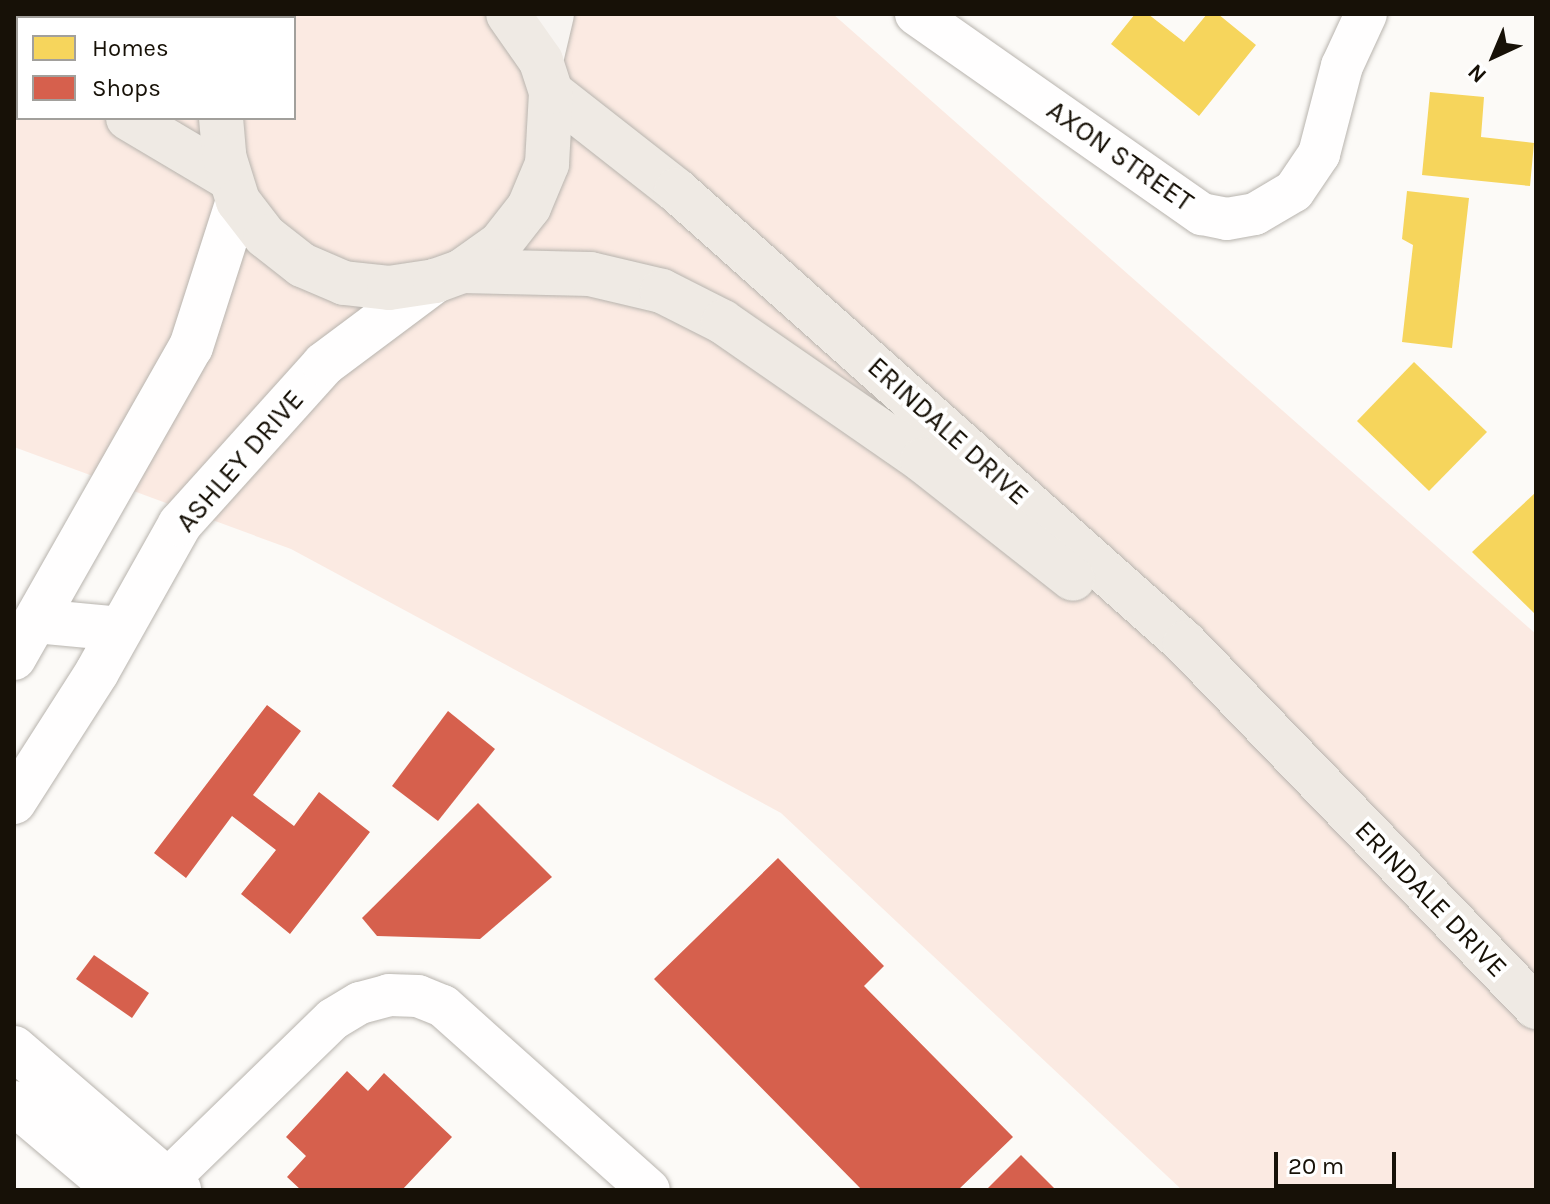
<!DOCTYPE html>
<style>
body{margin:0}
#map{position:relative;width:1550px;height:1204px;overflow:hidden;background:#fcfaf7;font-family:Karla,sans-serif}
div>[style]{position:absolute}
.green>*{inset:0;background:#fbeae2}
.homes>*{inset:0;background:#f6d55c}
.shops>*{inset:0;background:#d6604d}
.roads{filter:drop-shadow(0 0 2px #b8b4ae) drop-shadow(0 0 2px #b8b4ae)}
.minor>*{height:42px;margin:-21px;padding:0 21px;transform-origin:21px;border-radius:21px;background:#fffefe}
.tertiary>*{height:44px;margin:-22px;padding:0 22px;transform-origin:22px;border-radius:22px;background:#fffefe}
.secondary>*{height:44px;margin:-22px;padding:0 22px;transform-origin:22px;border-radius:22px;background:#f7f4f1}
.primary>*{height:44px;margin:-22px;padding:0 22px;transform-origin:22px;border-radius:22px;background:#efeae4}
span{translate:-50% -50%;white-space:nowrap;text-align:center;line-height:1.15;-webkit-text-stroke:8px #fff;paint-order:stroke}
.street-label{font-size:28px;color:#171107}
.frame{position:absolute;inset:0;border:16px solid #171107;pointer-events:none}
.legend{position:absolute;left:16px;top:16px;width:280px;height:104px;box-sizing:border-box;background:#fff;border:2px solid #a2a09c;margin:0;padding:10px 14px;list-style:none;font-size:24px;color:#171107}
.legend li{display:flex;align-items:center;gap:16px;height:40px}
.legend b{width:40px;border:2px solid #a2a09c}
.north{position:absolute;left:1454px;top:16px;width:80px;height:80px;-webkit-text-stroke:6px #fff;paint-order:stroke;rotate:224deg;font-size:22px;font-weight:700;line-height:32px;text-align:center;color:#171107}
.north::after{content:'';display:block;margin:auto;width:28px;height:36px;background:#171107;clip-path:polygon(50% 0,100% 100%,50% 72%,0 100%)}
.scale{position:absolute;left:1274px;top:1152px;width:122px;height:36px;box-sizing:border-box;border:4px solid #171107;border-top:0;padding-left:10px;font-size:24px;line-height:28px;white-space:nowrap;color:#171107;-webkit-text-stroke:6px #fff;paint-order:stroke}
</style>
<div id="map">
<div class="green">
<i style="clip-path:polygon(evenodd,14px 14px,833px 14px,1536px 634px,1536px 1190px,1182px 1190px,781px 813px,291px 549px,14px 447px,14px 14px,18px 18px,294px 18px,294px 118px,18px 118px,18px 18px)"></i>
</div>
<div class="homes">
<i style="clip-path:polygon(1135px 14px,1148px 14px,1184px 42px,1207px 14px,1218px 14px,1256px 45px,1199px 116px,1111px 44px)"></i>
<i style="clip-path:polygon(1430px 92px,1484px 97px,1481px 137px,1534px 143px,1530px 186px,1422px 175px)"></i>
<i style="clip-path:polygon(1407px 191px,1469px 198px,1452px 348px,1402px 342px,1413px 245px,1402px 239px)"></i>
<i style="clip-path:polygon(1414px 362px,1487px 432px,1429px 491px,1357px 421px)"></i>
<i style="clip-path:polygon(1536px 492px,1536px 615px,1472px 552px)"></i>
</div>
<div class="shops">
<i style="clip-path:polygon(267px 705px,301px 731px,253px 795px,294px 826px,319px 792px,370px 832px,290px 934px,241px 894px,276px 850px,232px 816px,186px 878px,154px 853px)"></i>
<i style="clip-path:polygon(448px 711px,495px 749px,438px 821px,392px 786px)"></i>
<i style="clip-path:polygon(478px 803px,552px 877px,480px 939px,377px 936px,362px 918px)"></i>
<i style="clip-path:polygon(778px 858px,884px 966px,864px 986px,1013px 1137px,958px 1190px,862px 1190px,654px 979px)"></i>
<i style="clip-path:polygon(94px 955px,149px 993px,132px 1018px,76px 979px)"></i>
<i style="clip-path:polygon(347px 1071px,368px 1091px,384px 1073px,452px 1137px,402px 1190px,301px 1190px,287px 1177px,306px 1156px,286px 1137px)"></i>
<i style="clip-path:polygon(1021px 1155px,1056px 1190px,986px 1190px)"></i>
</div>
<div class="roads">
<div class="minor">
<i style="left:916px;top:14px;width:349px;rotate:35deg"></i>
<i style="left:1202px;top:214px;width:25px;rotate:11deg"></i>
<i style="left:1227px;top:219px;width:28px;rotate:-10deg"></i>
<i style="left:1255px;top:214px;width:45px;rotate:-30.5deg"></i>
<i style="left:1294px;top:191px;width:45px;rotate:-56deg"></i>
<i style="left:1319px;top:154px;width:91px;rotate:-75.4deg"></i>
<i style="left:1342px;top:66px;width:57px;rotate:-65.2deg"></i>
<i style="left:157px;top:1190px;width:245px;rotate:-44.2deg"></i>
<i style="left:333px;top:1019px;width:31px;rotate:-31deg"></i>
<i style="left:360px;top:1003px;width:30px;rotate:-15deg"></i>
<i style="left:389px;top:995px;width:29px;rotate:2deg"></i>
<i style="left:418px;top:996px;width:27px;rotate:22deg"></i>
<i style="left:443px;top:1006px;width:276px;rotate:41.8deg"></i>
</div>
<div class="tertiary">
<i style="left:36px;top:621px;width:85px;rotate:5.4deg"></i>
<i style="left:14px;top:658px;width:358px;rotate:-60.4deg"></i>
<i style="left:191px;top:347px;width:153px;rotate:-72.2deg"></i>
<i style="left:14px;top:802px;width:154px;rotate:-57.4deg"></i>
<i style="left:97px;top:672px;width:170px;rotate:-60.7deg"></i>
<i style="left:180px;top:524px;width:215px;rotate:-48deg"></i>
<i style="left:324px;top:364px;width:139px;rotate:-36.8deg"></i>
<i style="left:14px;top:1048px;width:218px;rotate:40.7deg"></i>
<i style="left:14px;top:1103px;width:135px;rotate:40.2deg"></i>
</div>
<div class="secondary">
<i style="left:541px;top:61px;width:48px;rotate:-76.8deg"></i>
</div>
<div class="primary">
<i style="left:259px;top:18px;width:6px;rotate:-45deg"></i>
<i style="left:14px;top:50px;width:5px;rotate:37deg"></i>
<i style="left:551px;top:92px;width:159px;rotate:38.1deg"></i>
<i style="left:676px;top:190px;width:681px;rotate:41.67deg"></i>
<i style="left:1185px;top:643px;width:506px;rotate:46.04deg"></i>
<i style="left:128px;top:118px;width:117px;rotate:30.7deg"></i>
<i style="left:221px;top:118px;width:38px;rotate:85deg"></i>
<i style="left:224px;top:156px;width:47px;rotate:72.7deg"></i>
<i style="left:238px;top:201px;width:44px;rotate:52.4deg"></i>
<i style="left:265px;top:236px;width:47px;rotate:38.1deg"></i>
<i style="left:302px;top:265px;width:46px;rotate:23.2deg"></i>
<i style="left:344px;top:283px;width:45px;rotate:6.3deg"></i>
<i style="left:389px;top:288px;width:47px;rotate:-8.7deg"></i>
<i style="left:435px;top:281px;width:29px;rotate:-20deg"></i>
<i style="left:462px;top:271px;width:47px;rotate:-35.4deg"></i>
<i style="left:500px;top:244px;width:47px;rotate:-51.9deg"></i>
<i style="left:529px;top:207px;width:47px;rotate:-67.3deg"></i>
<i style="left:547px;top:164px;width:72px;rotate:-86.8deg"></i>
<i style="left:551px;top:92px;width:33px;rotate:-108deg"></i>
<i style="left:541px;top:61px;width:57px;rotate:-125.1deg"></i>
<i style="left:462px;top:271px;width:128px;rotate:1.3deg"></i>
<i style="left:590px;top:274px;width:74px;rotate:13.3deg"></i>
<i style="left:662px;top:291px;width:68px;rotate:26.9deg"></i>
<i style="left:723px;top:322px;width:242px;rotate:34.7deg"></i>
<i style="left:922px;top:460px;width:192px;rotate:38.2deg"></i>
</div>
</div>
<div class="street-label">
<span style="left:1120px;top:156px;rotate:35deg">AXON STREET</span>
<span style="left:948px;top:431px;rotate:42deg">ERINDALE DRIVE</span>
<span style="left:240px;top:461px;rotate:-49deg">ASHLEY DRIVE</span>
<span style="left:1431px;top:899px;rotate:46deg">ERINDALE DRIVE</span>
</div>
<div class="frame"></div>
<ul class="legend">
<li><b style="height:22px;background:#f6d55c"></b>Homes</li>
<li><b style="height:22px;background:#d6604d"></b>Shops</li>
</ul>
<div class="north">N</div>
<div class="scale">20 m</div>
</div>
